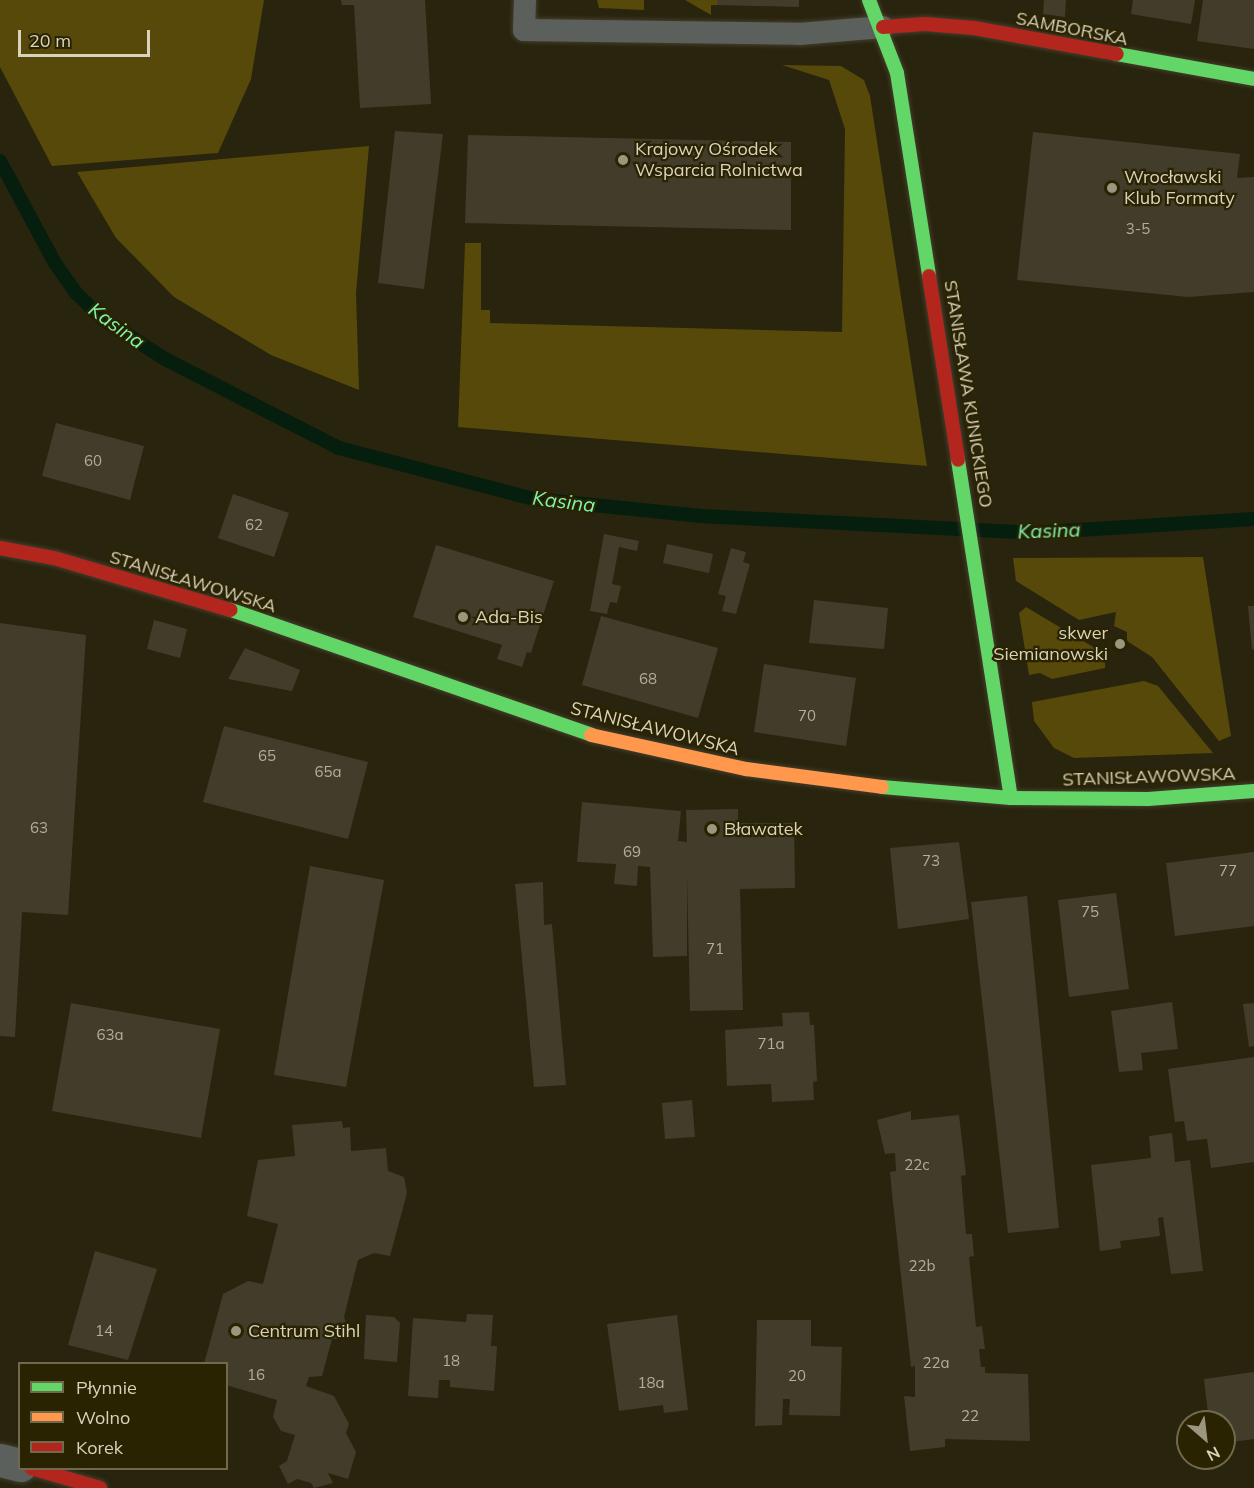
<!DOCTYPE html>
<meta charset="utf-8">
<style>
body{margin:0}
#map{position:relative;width:1254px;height:1488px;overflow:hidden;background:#29240d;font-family:Mulish,sans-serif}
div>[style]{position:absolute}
.green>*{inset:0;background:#56490a}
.stream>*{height:14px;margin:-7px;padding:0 7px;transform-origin:7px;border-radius:7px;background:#061e0e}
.building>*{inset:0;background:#423d2a}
.roads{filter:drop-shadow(0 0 2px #433e2c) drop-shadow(0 0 2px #433e2c)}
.lane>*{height:22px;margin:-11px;padding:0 11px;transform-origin:11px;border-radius:11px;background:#5c605c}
.street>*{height:33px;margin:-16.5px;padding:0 16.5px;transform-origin:16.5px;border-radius:16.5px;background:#5c605c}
.fast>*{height:14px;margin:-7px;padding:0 7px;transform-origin:7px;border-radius:7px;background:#63d668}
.slow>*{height:14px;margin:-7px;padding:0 7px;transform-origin:7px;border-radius:7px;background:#ff974d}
.jam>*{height:14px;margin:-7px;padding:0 7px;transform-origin:7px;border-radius:7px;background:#b3261e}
.dots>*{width:16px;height:16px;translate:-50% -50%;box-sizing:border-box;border:3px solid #2a2302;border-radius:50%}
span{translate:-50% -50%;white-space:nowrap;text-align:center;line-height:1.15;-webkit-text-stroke:4.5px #2a2302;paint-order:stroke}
.number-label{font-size:15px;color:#b3ae98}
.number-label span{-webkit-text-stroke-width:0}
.street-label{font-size:18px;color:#d9d3bd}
.poi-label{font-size:18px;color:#d9d3bd}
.left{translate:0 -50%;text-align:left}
.right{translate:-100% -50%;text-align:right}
.water-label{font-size:20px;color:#7ff5af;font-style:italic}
.legend{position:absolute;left:18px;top:1362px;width:210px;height:108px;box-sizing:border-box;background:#2a2302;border:2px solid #70694d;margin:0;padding:8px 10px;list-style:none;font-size:18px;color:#d9d3bd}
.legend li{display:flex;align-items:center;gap:12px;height:30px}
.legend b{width:30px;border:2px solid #70694d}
.north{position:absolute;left:1176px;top:1410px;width:60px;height:60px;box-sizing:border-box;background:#2a2302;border:2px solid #70694d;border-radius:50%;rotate:152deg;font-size:16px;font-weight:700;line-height:24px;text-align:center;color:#d9d3bd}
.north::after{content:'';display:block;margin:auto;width:21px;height:27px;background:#9b967f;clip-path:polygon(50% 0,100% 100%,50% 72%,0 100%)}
.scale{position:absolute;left:18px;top:30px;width:132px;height:27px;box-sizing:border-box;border:3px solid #d9d3bd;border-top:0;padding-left:8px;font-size:18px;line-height:21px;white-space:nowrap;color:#d9d3bd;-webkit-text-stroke:4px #2a2302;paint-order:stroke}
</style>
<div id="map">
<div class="green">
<i style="clip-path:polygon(0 0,264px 0,251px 79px,218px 153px,52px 166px,0 67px)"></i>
<i style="clip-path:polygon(597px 0,644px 0,644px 10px,599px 8px)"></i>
<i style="clip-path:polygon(685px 0,717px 0,717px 5px,711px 5px,711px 15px)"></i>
<i style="clip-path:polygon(782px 65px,841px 66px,864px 80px,870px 96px,927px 466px,458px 427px,465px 243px,481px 243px,481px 310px,490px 310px,490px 323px,842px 332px,845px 129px,829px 80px)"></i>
<i style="clip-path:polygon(369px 146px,356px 293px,359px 390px,271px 355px,174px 297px,116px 238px,77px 172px)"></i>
<i style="clip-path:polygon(1203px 557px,1231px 736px,1219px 741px,1152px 657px,1127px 641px,1127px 632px,1114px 626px,1116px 612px,1079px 620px,1016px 581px,1013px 558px)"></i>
<i style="clip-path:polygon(1026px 607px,1105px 654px,1105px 668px,1052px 679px,1040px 673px,1029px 675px,1019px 613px)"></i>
<i style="clip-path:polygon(1144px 681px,1158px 686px,1213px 753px,1074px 758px,1054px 748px,1034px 721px,1032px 702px)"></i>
</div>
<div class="stream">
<i style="left:0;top:161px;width:116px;rotate:61.7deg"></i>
<i style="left:55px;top:263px;width:37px;rotate:55deg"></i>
<i style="left:76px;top:293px;width:37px;rotate:44deg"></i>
<i style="left:103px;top:319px;width:74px;rotate:32.8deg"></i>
<i style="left:165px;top:359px;width:195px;rotate:27.1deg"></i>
<i style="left:339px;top:448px;width:202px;rotate:14.7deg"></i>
<i style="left:534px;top:499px;width:168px;rotate:5.8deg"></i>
<i style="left:701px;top:516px;width:330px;rotate:2.9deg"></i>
<i style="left:1031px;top:533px;width:223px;rotate:-3.6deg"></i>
</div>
<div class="building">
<i style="clip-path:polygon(341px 0,425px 0,431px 104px,360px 108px,354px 5px,342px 5px)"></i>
<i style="clip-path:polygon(717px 0,799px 0,799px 7px,717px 5px)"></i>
<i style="clip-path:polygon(1044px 0,1066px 0,1065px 17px,1043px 14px)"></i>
<i style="clip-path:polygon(1133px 0,1195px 0,1191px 24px,1131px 14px)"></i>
<i style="clip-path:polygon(1203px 0,1254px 0,1254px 49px,1197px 41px)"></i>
<i style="clip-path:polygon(395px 131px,443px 134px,424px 289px,378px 283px)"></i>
<i style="clip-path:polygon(1033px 132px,1240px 154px,1237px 178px,1254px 177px,1254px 292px,1188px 297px,1017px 280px)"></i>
<i style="clip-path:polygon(468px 135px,791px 142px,791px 230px,465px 223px)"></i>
<i style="clip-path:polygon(56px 423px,144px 446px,130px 500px,42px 476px)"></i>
<i style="clip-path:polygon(233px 494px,289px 513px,274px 557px,218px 538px)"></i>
<i style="clip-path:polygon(604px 534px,639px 541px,637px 551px,619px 547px,612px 584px,621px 586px,617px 603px,610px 602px,607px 614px,590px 611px)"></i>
<i style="clip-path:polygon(667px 544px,713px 554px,709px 573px,663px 563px)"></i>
<i style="clip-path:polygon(436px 545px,554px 581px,531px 653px,527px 652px,522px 667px,497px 659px,502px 645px,413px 617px)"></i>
<i style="clip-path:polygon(731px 548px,746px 552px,743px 562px,750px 564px,736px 614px,722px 611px,726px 596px,718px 594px)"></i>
<i style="clip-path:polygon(814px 600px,888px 608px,884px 649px,809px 643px)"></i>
<i style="clip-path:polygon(1248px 606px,1254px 606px,1254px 649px,1252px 650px)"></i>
<i style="clip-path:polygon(601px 616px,718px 648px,698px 718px,582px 685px)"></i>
<i style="clip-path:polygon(154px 620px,187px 629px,180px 658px,147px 649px)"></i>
<i style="clip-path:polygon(0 623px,86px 635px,68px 915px,22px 912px,15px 1037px,0 1036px)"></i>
<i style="clip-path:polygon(245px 648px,300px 670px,292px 691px,228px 679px)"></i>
<i style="clip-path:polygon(764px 664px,856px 678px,846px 746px,754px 732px)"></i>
<i style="clip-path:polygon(224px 726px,368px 762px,348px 839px,203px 802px)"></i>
<i style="clip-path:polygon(582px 802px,681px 811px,678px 841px,687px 842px,686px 810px,738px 809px,738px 823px,794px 823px,795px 888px,740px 889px,743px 1010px,690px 1011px,687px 875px,687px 956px,653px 957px,650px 867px,638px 866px,637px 886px,614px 884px,616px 864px,577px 862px)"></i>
<i style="clip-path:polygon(959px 842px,969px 919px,898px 929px,890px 848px)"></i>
<i style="clip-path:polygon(1254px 852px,1254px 926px,1175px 936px,1166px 863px)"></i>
<i style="clip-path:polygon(310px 866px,384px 880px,346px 1087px,274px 1075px)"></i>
<i style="clip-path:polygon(543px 882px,544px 925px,552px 924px,566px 1085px,534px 1087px,515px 884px)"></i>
<i style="clip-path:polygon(1116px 893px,1129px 989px,1069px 997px,1058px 900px)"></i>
<i style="clip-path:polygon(1027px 896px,1059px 1228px,1008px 1233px,971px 902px)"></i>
<i style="clip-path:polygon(1172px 1002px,1178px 1049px,1141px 1053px,1143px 1070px,1119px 1072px,1111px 1011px)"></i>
<i style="clip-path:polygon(71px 1003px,220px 1029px,201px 1138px,52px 1111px)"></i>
<i style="clip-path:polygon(1254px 1003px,1254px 1046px,1249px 1047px,1243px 1004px)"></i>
<i style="clip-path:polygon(809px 1012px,810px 1025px,814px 1025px,817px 1081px,813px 1082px,814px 1100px,772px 1102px,771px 1084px,727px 1086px,725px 1030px,783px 1026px,782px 1013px)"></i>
<i style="clip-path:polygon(1254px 1057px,1254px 1162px,1211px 1168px,1207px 1139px,1187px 1141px,1184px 1121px,1175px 1122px,1168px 1069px)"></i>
<i style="clip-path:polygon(692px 1100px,695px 1137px,665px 1139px,662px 1103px)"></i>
<i style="clip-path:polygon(911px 1111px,911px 1120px,959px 1115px,966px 1175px,961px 1176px,966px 1234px,972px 1234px,974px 1256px,969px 1257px,976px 1327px,982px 1326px,985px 1349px,979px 1349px,981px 1367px,985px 1367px,985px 1373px,1028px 1374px,1030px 1441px,945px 1439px,945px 1447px,910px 1451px,904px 1396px,915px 1397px,915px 1366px,911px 1367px,892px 1193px,890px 1172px,896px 1171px,895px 1153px,885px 1154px,877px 1120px)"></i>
<i style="clip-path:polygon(342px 1121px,343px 1128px,350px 1127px,351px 1151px,386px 1148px,388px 1171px,404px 1177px,407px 1193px,390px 1256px,374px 1253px,358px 1260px,344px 1317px,348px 1327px,346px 1339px,332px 1339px,322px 1376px,309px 1377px,306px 1386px,334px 1396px,349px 1424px,346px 1433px,356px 1452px,348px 1479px,328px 1473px,333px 1483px,314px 1488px,311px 1483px,297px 1479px,288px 1484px,279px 1466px,287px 1461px,295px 1435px,281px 1431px,273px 1417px,277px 1400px,226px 1385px,226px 1364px,204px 1364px,223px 1294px,248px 1281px,263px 1284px,278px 1224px,247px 1216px,258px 1160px,295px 1156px,292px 1125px)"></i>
<i style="clip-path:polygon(1172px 1133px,1175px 1162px,1190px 1160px,1203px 1271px,1171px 1274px,1163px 1217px,1158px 1218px,1160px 1236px,1120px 1241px,1121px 1248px,1100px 1251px,1091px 1165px,1151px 1158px,1149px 1136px)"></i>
<i style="clip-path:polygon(95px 1251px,157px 1269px,128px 1360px,68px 1345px)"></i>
<i style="clip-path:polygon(467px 1314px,493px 1315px,491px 1346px,497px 1346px,494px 1391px,450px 1387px,450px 1380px,439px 1380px,438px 1398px,408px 1396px,413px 1318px,466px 1322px)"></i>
<i style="clip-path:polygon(366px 1315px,394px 1317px,400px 1323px,397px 1362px,364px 1359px)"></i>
<i style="clip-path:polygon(677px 1315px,688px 1410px,664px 1413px,663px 1405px,619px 1411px,607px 1324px)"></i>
<i style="clip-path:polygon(757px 1320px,811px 1320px,811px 1346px,842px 1347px,840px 1416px,789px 1415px,790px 1399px,783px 1399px,782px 1425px,755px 1426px)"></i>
<i style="clip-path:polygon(1254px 1372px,1254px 1439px,1224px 1443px,1224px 1422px,1209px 1422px,1204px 1379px)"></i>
</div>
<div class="roads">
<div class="lane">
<i style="left:525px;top:0;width:30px;rotate:92deg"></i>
<i style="left:524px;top:30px;width:275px;rotate:0.8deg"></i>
<i style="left:799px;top:34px;width:84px;rotate:-4.8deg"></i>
</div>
<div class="street">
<i style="left:0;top:1460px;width:21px;rotate:14deg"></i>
</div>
<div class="fast">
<i style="left:869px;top:0;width:78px;rotate:69deg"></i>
<i style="left:897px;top:73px;width:206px;rotate:81deg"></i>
<i style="left:1117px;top:54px;width:139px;rotate:10.3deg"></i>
<i style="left:958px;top:460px;width:342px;rotate:81.1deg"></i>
<i style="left:231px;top:610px;width:381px;rotate:19.1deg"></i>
<i style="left:882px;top:787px;width:129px;rotate:4.9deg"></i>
<i style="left:1011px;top:798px;width:137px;rotate:0.4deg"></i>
<i style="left:1148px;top:799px;width:106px;rotate:-4.3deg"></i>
</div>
<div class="slow">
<i style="left:591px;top:735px;width:159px;rotate:12.4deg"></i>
<i style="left:746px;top:769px;width:137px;rotate:7.5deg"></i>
</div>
<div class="jam">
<i style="left:883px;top:27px;width:42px;rotate:-4.1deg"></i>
<i style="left:925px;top:24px;width:49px;rotate:4.7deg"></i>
<i style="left:974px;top:28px;width:145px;rotate:10.3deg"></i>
<i style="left:929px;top:276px;width:186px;rotate:81deg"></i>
<i style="left:0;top:548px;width:55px;rotate:10.5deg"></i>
<i style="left:54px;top:558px;width:184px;rotate:16.4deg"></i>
<i style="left:31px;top:1468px;width:72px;rotate:16.2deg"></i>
</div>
</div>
<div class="dots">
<i style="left:623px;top:160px;background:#9b967f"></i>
<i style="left:1112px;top:188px;background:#9b967f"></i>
<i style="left:463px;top:617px;background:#9b967f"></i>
<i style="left:1120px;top:644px;background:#9b967f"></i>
<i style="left:712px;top:829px;background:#9b967f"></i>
<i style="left:236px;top:1331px;background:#9b967f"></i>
</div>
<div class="number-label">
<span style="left:1138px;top:229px">3-5</span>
<span style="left:93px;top:461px">60</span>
<span style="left:254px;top:525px">62</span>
<span style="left:648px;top:679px">68</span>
<span style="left:807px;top:716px">70</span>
<span style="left:267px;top:756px">65</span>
<span style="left:328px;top:772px">65a</span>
<span style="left:39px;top:828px">63</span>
<span style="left:632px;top:852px">69</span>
<span style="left:931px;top:861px">73</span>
<span style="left:1228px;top:871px">77</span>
<span style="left:1090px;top:912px">75</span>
<span style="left:715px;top:949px">71</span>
<span style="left:110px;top:1035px">63a</span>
<span style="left:771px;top:1044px">71a</span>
<span style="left:917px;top:1165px">22c</span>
<span style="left:922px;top:1266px">22b</span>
<span style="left:104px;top:1331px">14</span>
<span style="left:451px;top:1361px">18</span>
<span style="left:936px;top:1363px">22a</span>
<span style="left:256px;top:1375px">16</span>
<span style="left:797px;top:1376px">20</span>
<span style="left:651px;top:1383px">18a</span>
<span style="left:970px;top:1416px">22</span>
</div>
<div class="street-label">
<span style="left:1072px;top:29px;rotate:11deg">SAMBORSKA</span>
<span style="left:968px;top:394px;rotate:81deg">STANISŁAWA KUNICKIEGO</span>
<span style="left:193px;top:582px;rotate:17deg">STANISŁAWOWSKA</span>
<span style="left:655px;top:729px;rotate:14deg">STANISŁAWOWSKA</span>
<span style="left:1149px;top:777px;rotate:-2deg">STANISŁAWOWSKA</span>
</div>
<div class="poi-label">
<span class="left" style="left:635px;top:160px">Krajowy Ośrodek<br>Wsparcia Rolnictwa</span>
<span class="left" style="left:1124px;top:188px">Wrocławski<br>Klub Formaty</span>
<span class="left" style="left:475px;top:617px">Ada-Bis</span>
<span class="right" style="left:1108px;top:644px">skwer<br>Siemianowski</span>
<span class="left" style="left:724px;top:829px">Bławatek</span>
<span class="left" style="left:248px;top:1331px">Centrum Stihl</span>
</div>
<div class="water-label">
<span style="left:117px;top:325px;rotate:36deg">Kasina</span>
<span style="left:564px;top:501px;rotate:7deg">Kasina</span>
<span style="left:1049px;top:530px;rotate:-2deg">Kasina</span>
</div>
<ul class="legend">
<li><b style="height:8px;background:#63d668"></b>Płynnie</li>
<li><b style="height:8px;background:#ff974d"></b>Wolno</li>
<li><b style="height:8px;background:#b3261e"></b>Korek</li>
</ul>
<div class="north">N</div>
<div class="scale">20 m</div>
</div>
